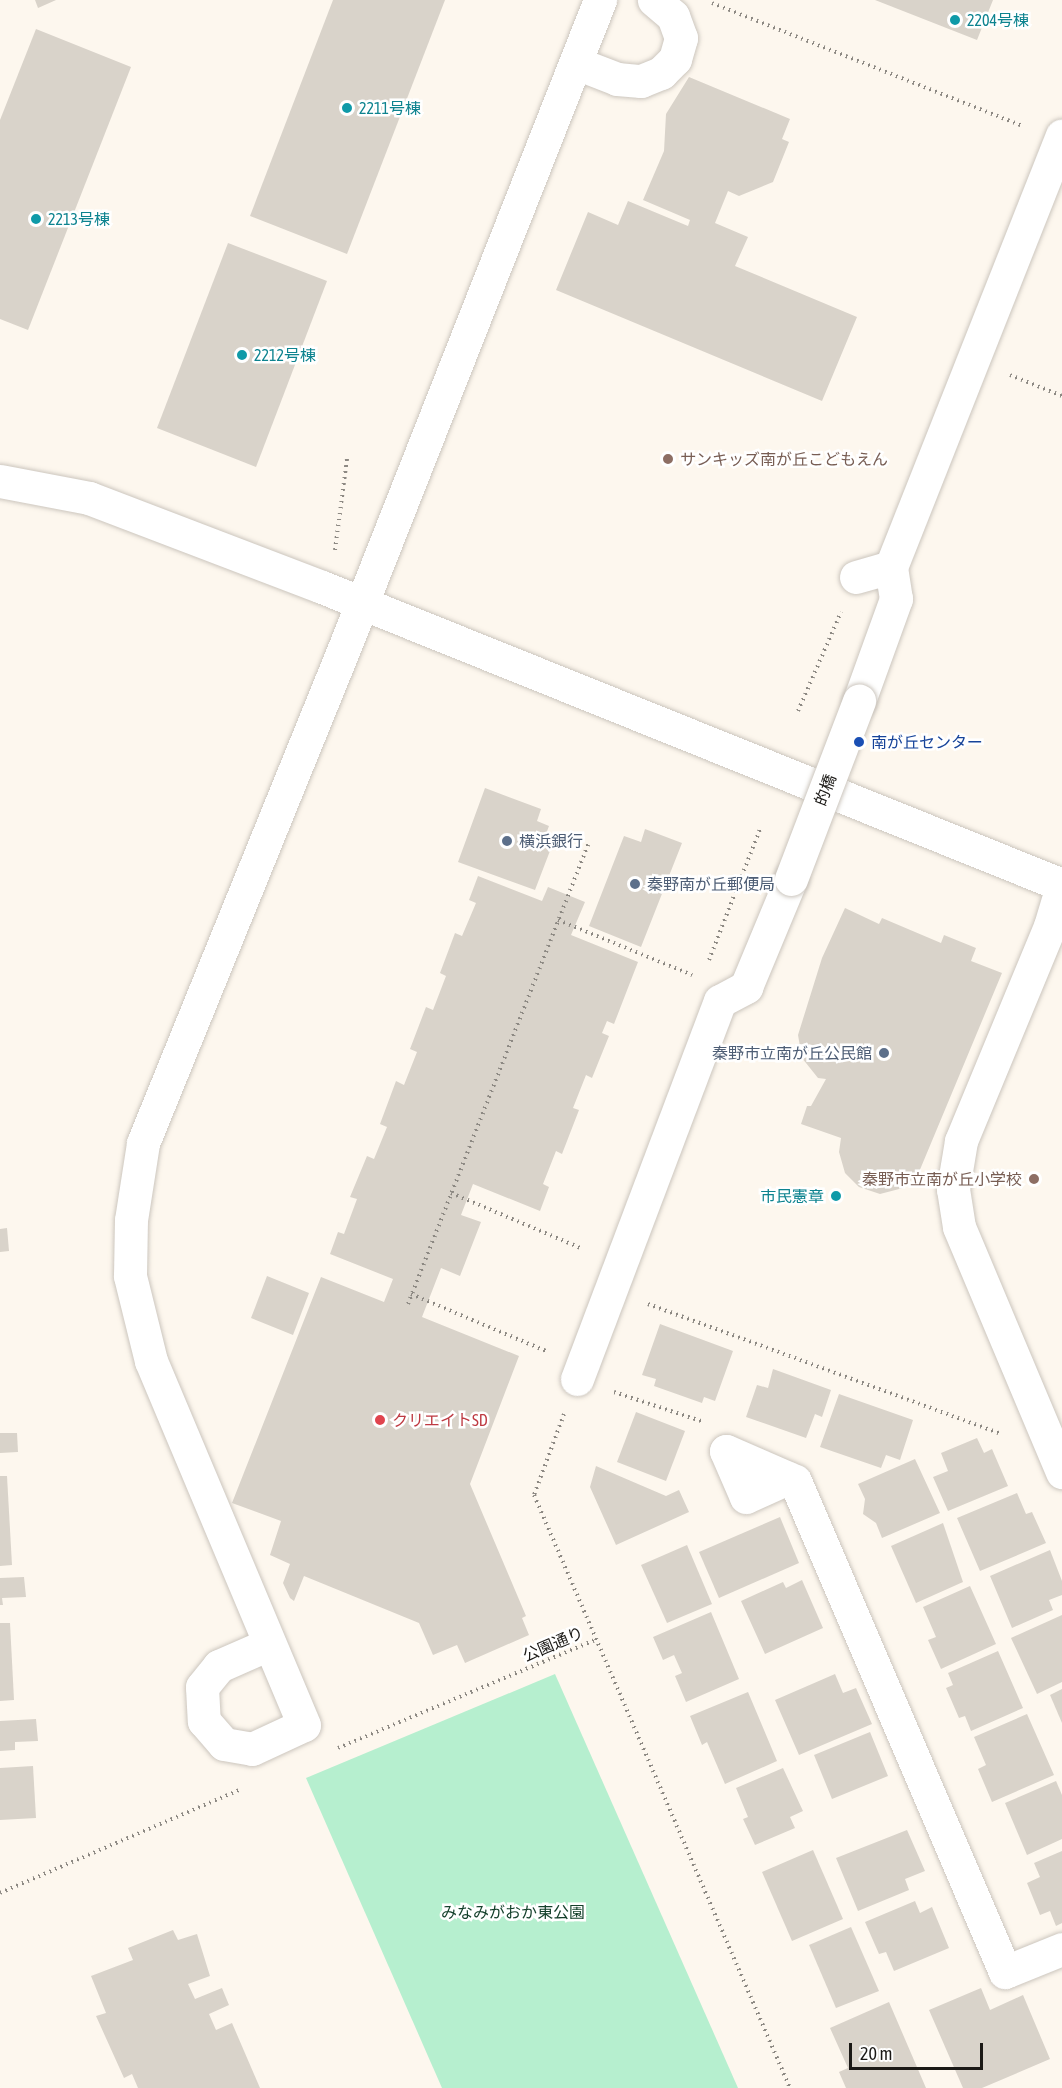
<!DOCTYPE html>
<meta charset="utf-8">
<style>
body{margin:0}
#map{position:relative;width:1062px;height:2088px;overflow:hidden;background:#fdf7ee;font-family:"Asap Condensed","Noto Sans JP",sans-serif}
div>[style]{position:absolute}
.green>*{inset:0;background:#b6efcf}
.building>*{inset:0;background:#d9d3ca}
.path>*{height:4px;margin-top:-2px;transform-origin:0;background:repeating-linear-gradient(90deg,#8d8983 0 1.5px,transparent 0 6px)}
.roads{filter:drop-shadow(0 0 2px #ccc6be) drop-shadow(0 0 2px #ccc6be)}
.pedestrian>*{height:33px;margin:-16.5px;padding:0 16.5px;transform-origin:16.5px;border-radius:16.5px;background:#fff}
.minor>*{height:33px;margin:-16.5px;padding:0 16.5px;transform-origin:16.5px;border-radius:16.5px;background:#fff}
.tertiary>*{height:33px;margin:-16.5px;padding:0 16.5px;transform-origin:16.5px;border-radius:16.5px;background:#fff}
.bridges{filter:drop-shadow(0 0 2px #ccc6be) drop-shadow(0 0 2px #ccc6be)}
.pedestrian-bridge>*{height:33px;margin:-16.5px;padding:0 16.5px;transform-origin:16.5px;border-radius:16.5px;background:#fff}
.dots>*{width:16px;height:16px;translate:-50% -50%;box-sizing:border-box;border:3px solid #fff;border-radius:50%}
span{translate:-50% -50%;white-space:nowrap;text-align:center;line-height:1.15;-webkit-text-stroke:5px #fff;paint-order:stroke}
.culture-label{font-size:16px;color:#0d838f}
.left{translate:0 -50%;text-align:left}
.right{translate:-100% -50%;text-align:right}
.education-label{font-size:16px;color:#785e54}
.transit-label{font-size:16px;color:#164399}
.street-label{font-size:16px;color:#1b1916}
.service-label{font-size:16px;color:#4e5e75}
.health-label{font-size:16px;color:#be3a42}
.park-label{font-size:16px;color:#14402b}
.scale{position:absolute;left:849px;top:2043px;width:134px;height:27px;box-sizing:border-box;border:3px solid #1b1916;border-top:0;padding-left:8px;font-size:18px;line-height:21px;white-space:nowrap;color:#1b1916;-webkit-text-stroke:4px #fff;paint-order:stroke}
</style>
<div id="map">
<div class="green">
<i style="clip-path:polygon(555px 1674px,738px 2088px,442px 2088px,306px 1778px)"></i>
</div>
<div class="building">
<i style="clip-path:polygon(35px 0,56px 0,38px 8px)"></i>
<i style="clip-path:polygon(333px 0,445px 0,347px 254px,250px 216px)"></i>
<i style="clip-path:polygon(875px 0,993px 0,977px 40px)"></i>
<i style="clip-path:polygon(36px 29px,131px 67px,28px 330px,0 319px,0 120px)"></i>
<i style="clip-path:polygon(689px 77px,790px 119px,782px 139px,789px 142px,773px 182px,739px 196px,728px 191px,715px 223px,748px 237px,735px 266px,857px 317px,822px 401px,556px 290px,588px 212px,618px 225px,628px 201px,688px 226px,690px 220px,643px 200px,664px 151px,666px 114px)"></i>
<i style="clip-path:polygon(228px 243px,327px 281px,256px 467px,157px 428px)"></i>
<i style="clip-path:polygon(485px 788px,541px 809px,537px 821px,549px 826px,544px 839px,553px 843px,535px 890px,458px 862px)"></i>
<i style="clip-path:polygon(645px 829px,682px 843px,641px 947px,589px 926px,624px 836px,641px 842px)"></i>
<i style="clip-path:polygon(478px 876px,542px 901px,548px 887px,585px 902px,571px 935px,638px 962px,614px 1024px,607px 1021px,602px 1033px,609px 1036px,592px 1078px,586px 1075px,573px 1108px,579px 1110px,562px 1154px,556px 1151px,543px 1184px,549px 1187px,540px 1211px,473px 1184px,461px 1215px,481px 1222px,460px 1276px,441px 1268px,422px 1317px,519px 1356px,470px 1484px,526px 1616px,522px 1618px,529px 1635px,465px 1663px,457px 1645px,433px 1655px,419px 1623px,304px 1576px,294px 1601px,290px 1598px,283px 1583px,290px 1564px,270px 1555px,281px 1521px,232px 1503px,321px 1277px,384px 1302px,393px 1279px,330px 1254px,338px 1232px,344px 1234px,357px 1199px,350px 1197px,367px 1156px,374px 1159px,387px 1127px,380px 1124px,396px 1081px,404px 1085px,417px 1052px,410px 1049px,426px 1007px,433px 1010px,446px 976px,440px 973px,455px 933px,462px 936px,476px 903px,469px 900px)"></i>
<i style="clip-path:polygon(845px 908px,879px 924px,882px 918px,941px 943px,944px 935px,976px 948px,971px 961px,1002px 973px,919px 1172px,903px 1188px,880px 1194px,859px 1187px,845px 1173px,839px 1152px,841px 1138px,801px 1124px,807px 1106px,811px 1106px,826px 1079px,818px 1078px,802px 1058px,798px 1035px,822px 958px)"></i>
<i style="clip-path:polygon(7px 1228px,9px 1251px,0 1252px,0 1229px)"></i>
<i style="clip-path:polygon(267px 1276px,309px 1293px,293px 1335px,251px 1318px)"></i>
<i style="clip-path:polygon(660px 1324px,733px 1351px,715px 1401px,704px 1397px,702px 1403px,654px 1386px,656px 1379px,642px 1375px)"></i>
<i style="clip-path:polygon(773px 1369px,831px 1390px,822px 1417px,815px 1414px,806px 1438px,746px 1417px,757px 1385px,768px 1388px)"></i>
<i style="clip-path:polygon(839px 1394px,913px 1420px,900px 1460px,886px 1455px,881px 1468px,820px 1447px)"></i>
<i style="clip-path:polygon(636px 1412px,685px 1431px,666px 1481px,617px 1462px)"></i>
<i style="clip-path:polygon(0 1433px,17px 1433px,18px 1452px,0 1453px)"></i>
<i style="clip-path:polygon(977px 1438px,984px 1453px,992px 1449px,1008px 1486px,948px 1511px,933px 1477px,948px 1471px,941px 1453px)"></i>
<i style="clip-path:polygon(915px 1459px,940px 1513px,882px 1538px,876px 1523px,863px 1514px,865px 1499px,858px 1484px)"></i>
<i style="clip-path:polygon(596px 1466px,666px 1496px,679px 1490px,689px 1512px,616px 1545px,590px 1487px)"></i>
<i style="clip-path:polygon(0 1476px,7px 1476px,12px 1565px,0 1566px)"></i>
<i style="clip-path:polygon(1017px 1493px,1026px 1514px,1032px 1512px,1046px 1543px,980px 1571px,957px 1518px)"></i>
<i style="clip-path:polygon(780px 1517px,799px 1563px,719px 1598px,699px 1552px)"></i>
<i style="clip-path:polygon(943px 1523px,963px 1582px,916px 1603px,891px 1546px)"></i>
<i style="clip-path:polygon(687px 1545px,712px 1604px,667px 1623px,641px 1565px)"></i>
<i style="clip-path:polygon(1050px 1550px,1062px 1581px,1062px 1595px,1049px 1600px,1053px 1610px,1012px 1628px,990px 1576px)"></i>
<i style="clip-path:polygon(24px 1577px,26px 1597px,2px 1598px,3px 1605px,0 1605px,0 1578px)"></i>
<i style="clip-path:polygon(802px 1580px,823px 1628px,765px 1654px,741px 1601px,783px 1582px,786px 1588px)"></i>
<i style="clip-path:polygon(970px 1586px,996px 1644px,941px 1669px,928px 1640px,936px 1637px,923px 1607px)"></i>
<i style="clip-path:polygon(711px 1612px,739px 1679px,686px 1702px,675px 1676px,682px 1673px,674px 1655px,663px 1660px,653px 1637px)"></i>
<i style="clip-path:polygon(1062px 1615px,1062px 1682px,1037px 1694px,1011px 1638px)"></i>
<i style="clip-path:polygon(0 1623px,10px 1623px,14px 1700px,0 1701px)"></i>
<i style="clip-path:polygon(998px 1651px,1023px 1708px,971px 1731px,965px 1716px,959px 1718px,946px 1688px,953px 1685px,948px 1673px)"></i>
<i style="clip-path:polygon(835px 1674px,843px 1693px,856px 1688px,872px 1724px,799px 1755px,775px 1700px)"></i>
<i style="clip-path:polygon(1062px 1689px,1062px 1723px,1050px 1695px)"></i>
<i style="clip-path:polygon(748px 1692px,777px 1761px,725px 1784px,707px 1742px,702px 1745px,690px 1716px)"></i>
<i style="clip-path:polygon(1027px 1714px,1054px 1775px,992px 1802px,978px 1769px,986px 1765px,974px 1737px)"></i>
<i style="clip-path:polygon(36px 1719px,38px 1741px,15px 1742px,15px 1750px,0 1751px,0 1721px)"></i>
<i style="clip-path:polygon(870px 1732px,888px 1776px,832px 1799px,814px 1755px)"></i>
<i style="clip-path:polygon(33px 1766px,36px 1818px,0 1820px,0 1768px)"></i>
<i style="clip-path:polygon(783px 1768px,803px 1811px,790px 1817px,795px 1828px,755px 1845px,743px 1819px,748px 1817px,736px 1788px)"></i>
<i style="clip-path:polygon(1056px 1781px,1062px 1795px,1062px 1839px,1027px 1855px,1005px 1803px)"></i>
<i style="clip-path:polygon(907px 1830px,925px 1871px,905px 1879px,909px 1890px,858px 1911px,836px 1858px)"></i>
<i style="clip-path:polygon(813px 1850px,843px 1919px,792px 1941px,762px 1872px)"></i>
<i style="clip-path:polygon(1062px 1851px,1062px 1923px,1056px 1926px,1050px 1911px,1040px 1915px,1027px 1883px,1040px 1877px,1034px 1863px)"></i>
<i style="clip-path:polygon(915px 1901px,920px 1913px,932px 1907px,949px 1948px,894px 1971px,886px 1952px,879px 1954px,865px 1922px)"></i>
<i style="clip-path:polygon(851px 1927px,879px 1991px,836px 2008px,809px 1945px)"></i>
<i style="clip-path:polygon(173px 1930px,178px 1940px,197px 1934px,210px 1976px,188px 1984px,195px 1999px,222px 1988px,229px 2005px,209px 2014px,216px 2030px,232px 2023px,260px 2088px,138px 2088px,132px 2074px,124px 2078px,96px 2016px,106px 2013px,91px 1976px,133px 1960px,128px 1948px)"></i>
<i style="clip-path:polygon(981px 1988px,990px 2010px,1023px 1995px,1050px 2059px,982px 2088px,963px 2088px,929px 2010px)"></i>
<i style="clip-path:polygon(889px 2002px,926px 2088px,846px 2088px,839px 2072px,848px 2068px,830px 2028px)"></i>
</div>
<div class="path">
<i style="left:712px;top:3px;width:334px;rotate:21.6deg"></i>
<i style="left:1010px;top:375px;width:56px;rotate:22deg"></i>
<i style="left:335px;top:550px;width:92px;rotate:-82.5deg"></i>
<i style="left:798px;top:711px;width:108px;rotate:-66.5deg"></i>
<i style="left:558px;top:920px;width:145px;rotate:22.3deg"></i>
<i style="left:709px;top:960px;width:141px;rotate:-68.7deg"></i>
<i style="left:451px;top:1193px;width:143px;rotate:23deg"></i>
<i style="left:411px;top:1294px;width:147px;rotate:22.9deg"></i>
<i style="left:408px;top:1304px;width:495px;rotate:-68.6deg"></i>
<i style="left:648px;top:1304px;width:377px;rotate:20.2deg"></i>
<i style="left:614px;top:1392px;width:92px;rotate:18.4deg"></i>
<i style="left:564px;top:1414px;width:86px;rotate:110.3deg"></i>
<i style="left:534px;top:1495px;width:646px;rotate:66.65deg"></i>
<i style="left:338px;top:1748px;width:281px;rotate:-22.8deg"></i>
<i style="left:0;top:1893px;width:263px;rotate:-23.3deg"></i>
</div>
<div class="roads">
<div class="pedestrian">
<i style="left:856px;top:577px;width:36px;rotate:-16deg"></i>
<i style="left:859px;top:701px;width:109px;rotate:-70.1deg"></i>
<i style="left:896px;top:599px;width:32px;rotate:-99deg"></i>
<i style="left:891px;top:567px;width:464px;rotate:-68.4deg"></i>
<i style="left:577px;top:1379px;width:404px;rotate:-69.3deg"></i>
<i style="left:720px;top:1001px;width:30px;rotate:-28deg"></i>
<i style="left:746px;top:987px;width:117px;rotate:-67.4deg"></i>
</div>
<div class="minor">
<i style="left:576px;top:63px;width:44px;rotate:21.3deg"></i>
<i style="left:617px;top:79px;width:24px;rotate:5deg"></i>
<i style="left:641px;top:81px;width:22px;rotate:-22deg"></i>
<i style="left:661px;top:73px;width:20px;rotate:-45deg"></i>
<i style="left:675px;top:59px;width:22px;rotate:-74deg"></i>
<i style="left:681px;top:38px;width:23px;rotate:-110deg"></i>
<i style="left:673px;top:16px;width:25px;rotate:-140deg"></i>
<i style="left:1062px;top:886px;width:42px;rotate:106.7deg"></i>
<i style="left:1050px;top:926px;width:233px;rotate:112.5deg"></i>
<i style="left:961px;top:1141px;width:49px;rotate:99.5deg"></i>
<i style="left:953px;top:1189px;width:38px;rotate:81deg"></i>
<i style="left:959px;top:1227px;width:266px;rotate:67.2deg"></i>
<i style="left:726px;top:1451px;width:75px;rotate:23.5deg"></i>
<i style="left:795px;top:1481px;width:534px;rotate:66.84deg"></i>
<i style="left:1005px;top:1972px;width:61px;rotate:-22deg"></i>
<i style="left:726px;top:1451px;width:50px;rotate:66.5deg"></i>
<i style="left:746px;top:1497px;width:46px;rotate:-24.3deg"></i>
<i style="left:269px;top:1644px;width:55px;rotate:156.3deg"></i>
<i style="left:219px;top:1666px;width:27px;rotate:129deg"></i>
<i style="left:202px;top:1687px;width:34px;rotate:87deg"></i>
<i style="left:204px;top:1721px;width:30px;rotate:49deg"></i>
<i style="left:224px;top:1744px;width:28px;rotate:10deg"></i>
<i style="left:252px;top:1749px;width:57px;rotate:-24.8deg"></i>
<i style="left:304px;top:1725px;width:395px;rotate:-112.8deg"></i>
<i style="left:151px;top:1361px;width:88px;rotate:-103.9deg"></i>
<i style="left:130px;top:1276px;width:56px;rotate:-89deg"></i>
<i style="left:131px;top:1220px;width:78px;rotate:-81.1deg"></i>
<i style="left:143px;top:1143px;width:536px;rotate:-67.88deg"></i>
<i style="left:345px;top:646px;width:695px;rotate:-68.46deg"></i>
</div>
<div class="tertiary">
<i style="left:0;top:481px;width:91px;rotate:10.8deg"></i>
<i style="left:89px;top:498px;width:249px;rotate:20.9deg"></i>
<i style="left:322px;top:587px;width:798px;rotate:21.93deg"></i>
</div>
</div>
<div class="bridges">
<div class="pedestrian-bridge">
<i style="left:791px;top:879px;width:191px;rotate:-69.1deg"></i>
</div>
</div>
<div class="dots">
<i style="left:955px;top:20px;background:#0f9aa8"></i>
<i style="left:347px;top:108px;background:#0f9aa8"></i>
<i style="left:36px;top:219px;background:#0f9aa8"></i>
<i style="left:242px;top:355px;background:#0f9aa8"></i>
<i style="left:668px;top:459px;background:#8d6e63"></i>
<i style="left:859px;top:742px;background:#1a4fb4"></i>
<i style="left:507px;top:841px;background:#5c6f8a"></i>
<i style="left:635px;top:884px;background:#5c6f8a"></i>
<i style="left:884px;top:1053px;background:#5c6f8a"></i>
<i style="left:1034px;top:1179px;background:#8d6e63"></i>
<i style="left:836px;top:1196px;background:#0f9aa8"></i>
<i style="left:380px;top:1420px;background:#e0444e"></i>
</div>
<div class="culture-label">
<span class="left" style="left:967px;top:20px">2204号棟</span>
<span class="left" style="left:359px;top:108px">2211号棟</span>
<span class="left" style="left:48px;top:219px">2213号棟</span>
<span class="left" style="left:254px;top:355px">2212号棟</span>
<span class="right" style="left:824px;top:1196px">市民憲章</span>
</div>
<div class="education-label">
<span class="left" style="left:680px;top:459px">サンキッズ南が丘こどもえん</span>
<span class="right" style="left:1022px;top:1179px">秦野市立南が丘小学校</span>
</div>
<div class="transit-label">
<span class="left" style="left:871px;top:742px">南が丘センター</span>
</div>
<div class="street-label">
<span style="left:825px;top:790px;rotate:-69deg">的橋</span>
<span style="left:553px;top:1644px;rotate:-23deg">公園通り</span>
</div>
<div class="service-label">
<span class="left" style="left:519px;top:841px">横浜銀行</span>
<span class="left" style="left:647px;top:884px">秦野南が丘郵便局</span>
<span class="right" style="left:872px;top:1053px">秦野市立南が丘公民館</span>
</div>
<div class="health-label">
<span class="left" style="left:392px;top:1420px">クリエイトSD</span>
</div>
<div class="park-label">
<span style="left:513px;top:1912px">みなみがおか東公園</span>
</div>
<div class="scale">20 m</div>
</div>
